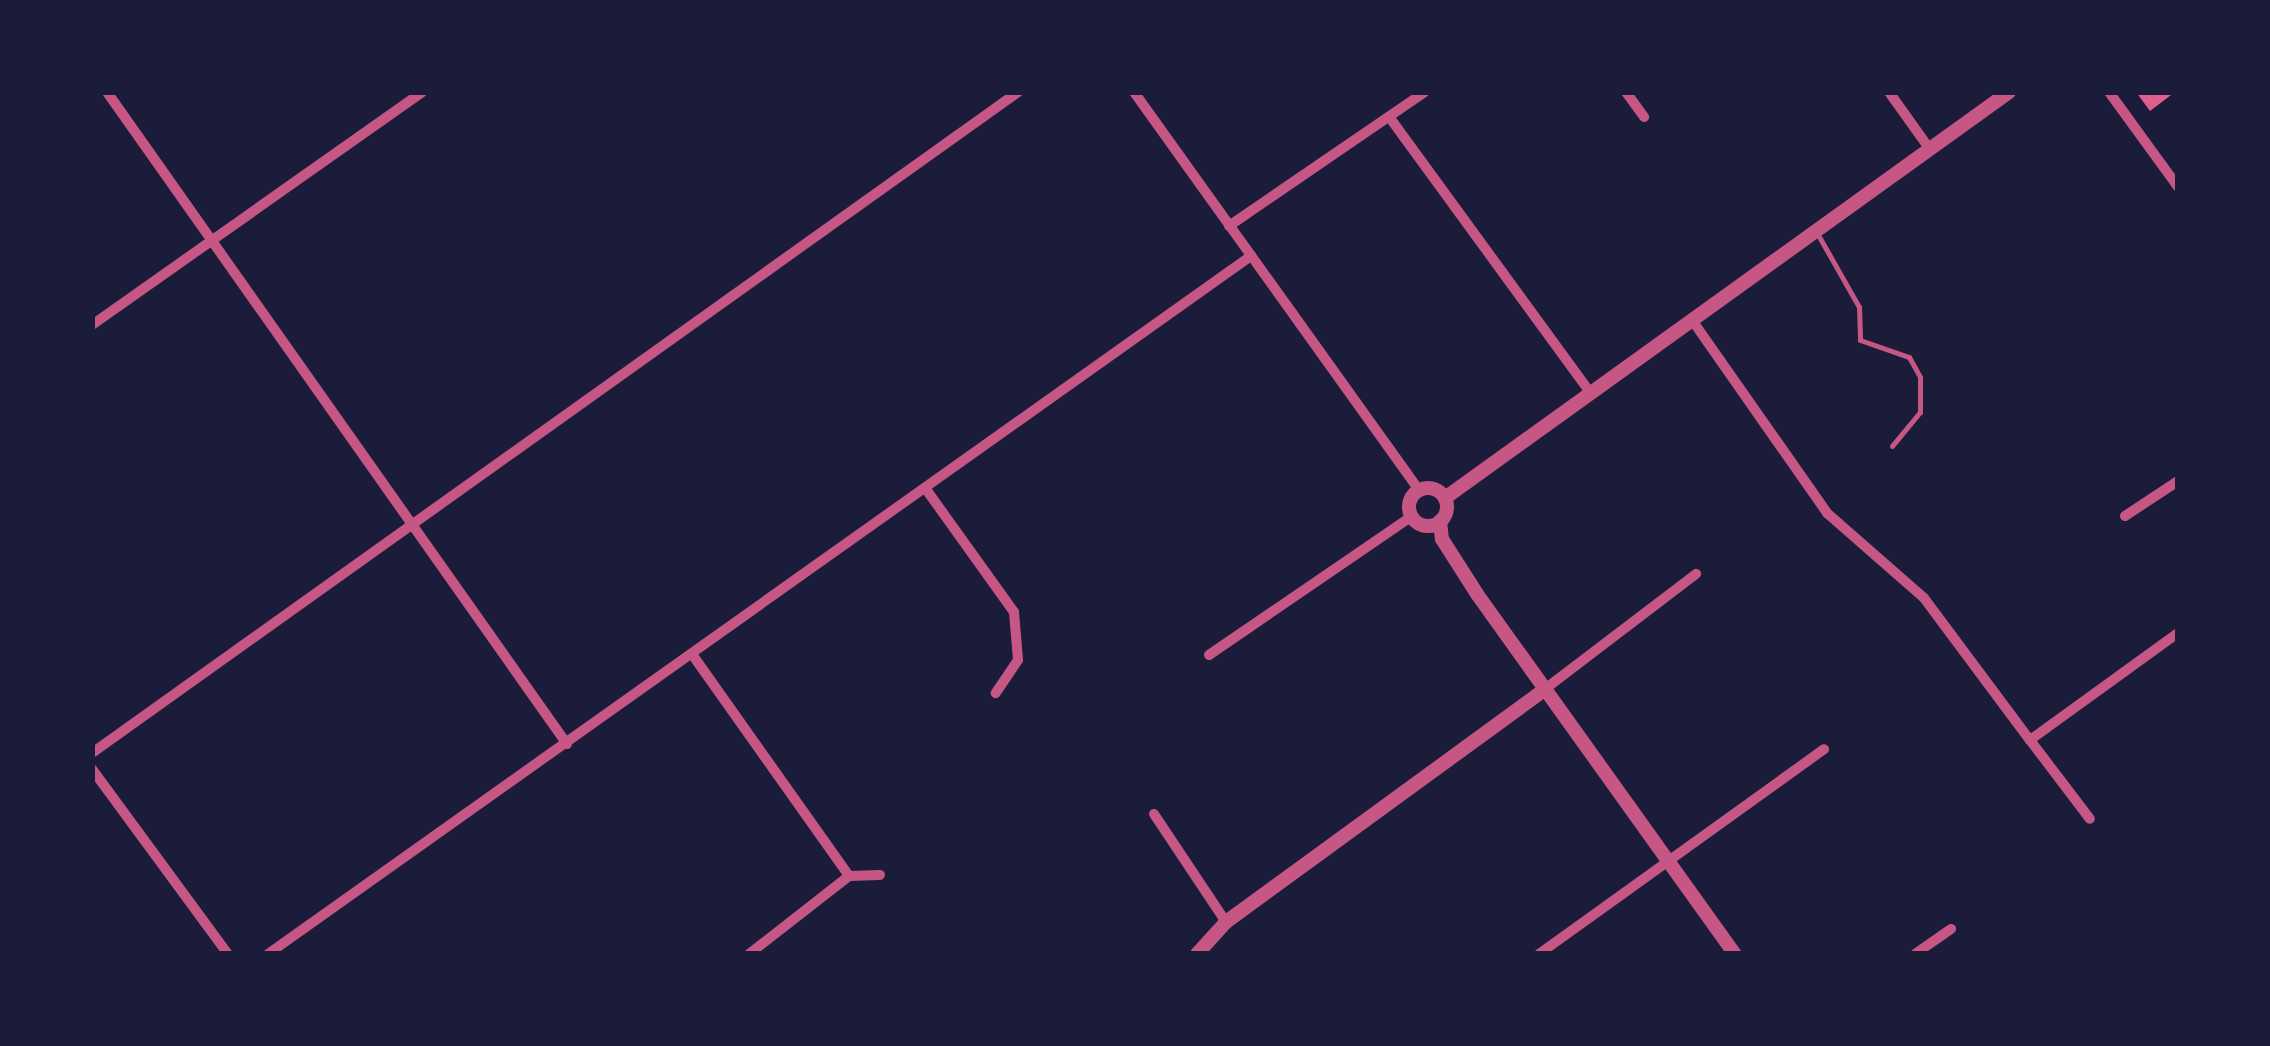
<!DOCTYPE html>
<style>
body{margin:0}
#map{position:relative;width:2270px;height:1046px;overflow:hidden;background:#1b1b3a;font-family:Poppins,sans-serif}
div>[style]{position:absolute}
.building>*{inset:0;background:#dd5f8e}
.service>*{height:5px;margin:-2.5px;padding:0 2.5px;transform-origin:2.5px;border-radius:2.5px;background:#c65784}
.minor>*{height:10px;margin:-5px;padding:0 5px;transform-origin:5px;border-radius:5px;background:#c65784}
.tertiary>*{height:14px;margin:-7px;padding:0 7px;transform-origin:7px;border-radius:7px;background:#c65784}
.tertiary>.ring{margin:-7px;padding:0;box-sizing:content-box;background:none;border:14px solid #c65784;border-radius:50%}
span{translate:-50% -50%;white-space:nowrap;text-align:center;line-height:1.15;-webkit-text-stroke:8px #1b1b3a;paint-order:stroke}
.frame{position:absolute;inset:0;border:95px solid #1b1b3a;pointer-events:none}
</style>
<div id="map">
<div class="building">
<i style="clip-path:polygon(2136px 92px,2175px 92px,2150px 111px)"></i>
</div>
<div class="service">
<i style="left:1817px;top:233px;width:85px;rotate:60.4deg"></i>
<i style="left:1859px;top:307px;width:33px;rotate:88deg"></i>
<i style="left:1860px;top:340px;width:52px;rotate:19.1deg"></i>
<i style="left:1909px;top:357px;width:23px;rotate:61deg"></i>
<i style="left:1920px;top:377px;width:35px;rotate:90deg"></i>
<i style="left:1920px;top:412px;width:44px;rotate:129.5deg"></i>
</div>
<div class="minor">
<i style="left:107px;top:92px;width:798px;rotate:54.8deg"></i>
<i style="left:1134px;top:92px;width:490px;rotate:54.4deg"></i>
<i style="left:1626px;top:92px;width:31px;rotate:54deg"></i>
<i style="left:1889px;top:92px;width:69px;rotate:54.5deg"></i>
<i style="left:2109px;top:92px;width:117px;rotate:54deg"></i>
<i style="left:1390px;top:118px;width:339px;rotate:53.9deg"></i>
<i style="left:1229px;top:226px;width:237px;rotate:-34.4deg"></i>
<i style="left:1692px;top:320px;width:236px;rotate:55deg"></i>
<i style="left:1827px;top:513px;width:129px;rotate:41.2deg"></i>
<i style="left:1924px;top:598px;width:177px;rotate:53.3deg"></i>
<i style="left:2030px;top:740px;width:183px;rotate:-35.9deg"></i>
<i style="left:92px;top:325px;width:404px;rotate:-35.2deg"></i>
<i style="left:928px;top:492px;width:148px;rotate:54.4deg"></i>
<i style="left:1014px;top:612px;width:48px;rotate:85.2deg"></i>
<i style="left:1018px;top:660px;width:40px;rotate:124deg"></i>
<i style="left:2125px;top:516px;width:64px;rotate:-33.4deg"></i>
<i style="left:1209px;top:655px;width:246px;rotate:-34.4deg"></i>
<i style="left:694px;top:657px;width:268px;rotate:54.7deg"></i>
<i style="left:849px;top:876px;width:127px;rotate:142deg"></i>
<i style="left:1545px;top:689px;width:190px;rotate:-37.3deg"></i>
<i style="left:2030px;top:740px;width:99px;rotate:52.8deg"></i>
<i style="left:92px;top:753px;width:1138px;rotate:-35.52deg"></i>
<i style="left:92px;top:769px;width:230px;rotate:53.7deg"></i>
<i style="left:1154px;top:814px;width:130px;rotate:56.3deg"></i>
<i style="left:849px;top:876px;width:31px;rotate:-2deg"></i>
<i style="left:268px;top:954px;width:1206px;rotate:-35.38deg"></i>
<i style="left:1539px;top:954px;width:351px;rotate:-35.7deg"></i>
<i style="left:1915px;top:954px;width:44px;rotate:-34.8deg"></i>
</div>
<div class="tertiary">
<i class="ring" style="left:1409px;top:488px;width:24px;height:24px"></i>
<i style="left:1445px;top:498px;width:695px;rotate:-35.75deg"></i>
<i style="left:1440px;top:521px;width:18px;rotate:84deg"></i>
<i style="left:1442px;top:539px;width:65px;rotate:57.5deg"></i>
<i style="left:1477px;top:594px;width:443px;rotate:54.4deg"></i>
<i style="left:1197px;top:954px;width:43px;rotate:-47.8deg"></i>
<i style="left:1226px;top:922px;width:395px;rotate:-36.1deg"></i>
</div>
<div class="frame"></div>
</div>
